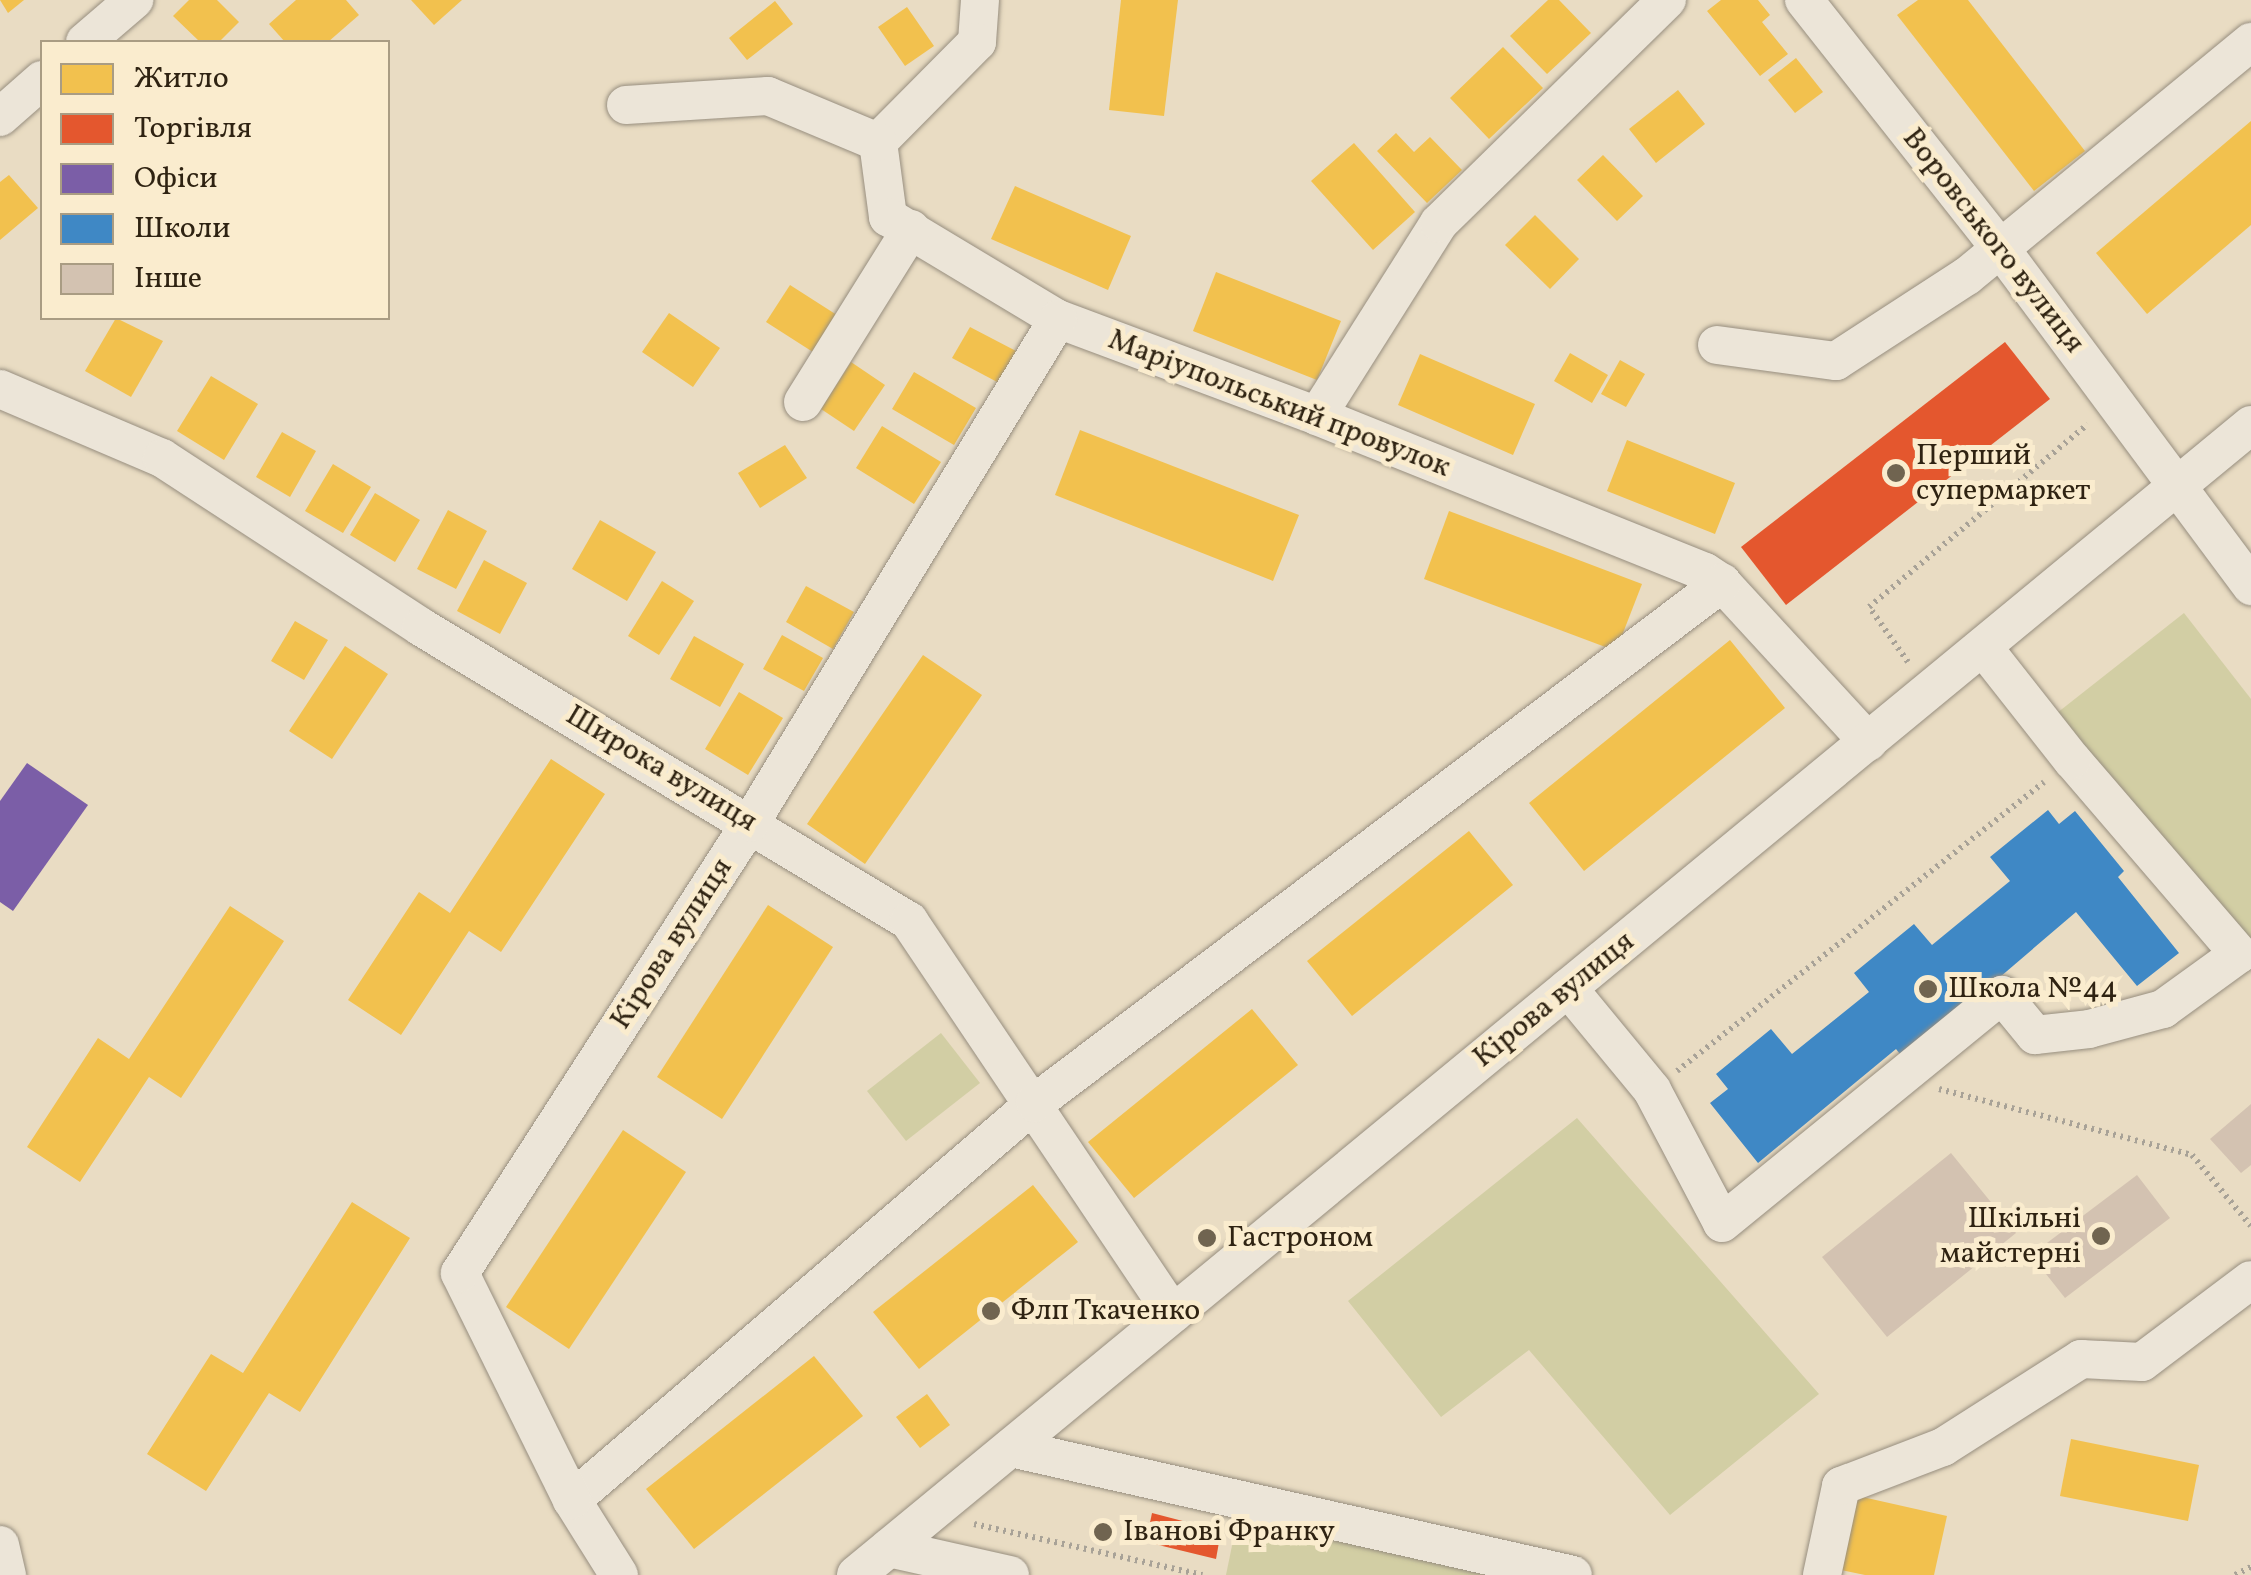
<!DOCTYPE html>
<meta charset="utf-8">
<style>
body{margin:0}
#map{position:relative;width:2251px;height:1575px;overflow:hidden;background:#e9dcc3;font-family:Vollkorn,serif}
div>[style]{position:absolute}
.green>*{inset:0;background:#d2cea4}
.homes>*{inset:0;background:#f2c14e}
.shops>*{inset:0;background:#e4572e}
.offices>*{inset:0;background:#7b5ea7}
.schools>*{inset:0;background:#3f88c5}
.building>*{inset:0;background:#d3c2b1}
.path>*{height:6px;margin-top:-3px;transform-origin:0;background:repeating-linear-gradient(90deg,#a8a297 0 2.5px,transparent 0 7.5px)}
.roads{filter:drop-shadow(0 0 2px #978e7f) drop-shadow(0 0 2px #978e7f)}
.minor>*{height:38px;margin:-19px;padding:0 19px;transform-origin:19px;border-radius:19px;background:#ece5d8}
.dots>*{width:28px;height:28px;translate:-50% -50%;box-sizing:border-box;border:5px solid #faecce;border-radius:50%}
span{translate:-50% -50%;white-space:nowrap;text-align:center;line-height:1.15;-webkit-text-stroke:10px #faecce;paint-order:stroke}
.street-label{font-size:30px;color:#2f2312}
.poi-label{font-size:30px;color:#2f2312}
.left{translate:0 -50%;text-align:left}
.right{translate:-100% -50%;text-align:right}
.legend{position:absolute;left:40px;top:40px;width:350px;height:280px;box-sizing:border-box;background:#faecce;border:2px solid #a99c83;margin:0;padding:12px 18px;list-style:none;font-size:30px;color:#2f2312}
.legend li{display:flex;align-items:center;gap:20px;height:50px}
.legend b{width:50px;border:2px solid #a99c83}
</style>
<div id="map">
<div class="green">
<i style="clip-path:polygon(2184px 613px,2251px 699px,2251px 944px,2057px 713px)"></i>
<i style="clip-path:polygon(941px 1033px,980px 1083px,906px 1141px,867px 1091px)"></i>
<i style="clip-path:polygon(1577px 1118px,1819px 1394px,1670px 1515px,1529px 1350px,1441px 1417px,1348px 1301px)"></i>
<i style="clip-path:polygon(1241px 1502px,1573px 1575px,1226px 1575px)"></i>
</div>
<div class="homes">
<i style="clip-path:polygon(0 0,24px 0,8px 13px)"></i>
<i style="clip-path:polygon(189px 0,217px 0,239px 22px,219px 42px,200px 42px,173px 16px)"></i>
<i style="clip-path:polygon(296px 0,346px 0,359px 15px,328px 42px,285px 42px,269px 24px)"></i>
<i style="clip-path:polygon(411px 0,462px 0,434px 25px)"></i>
<i style="clip-path:polygon(1121px 0,1178px 0,1164px 116px,1109px 110px)"></i>
<i style="clip-path:polygon(1548px 0,1559px 0,1591px 33px,1547px 74px,1510px 36px)"></i>
<i style="clip-path:polygon(1721px 0,1758px 0,1770px 15px,1762px 22px,1788px 54px,1760px 76px,1707px 11px)"></i>
<i style="clip-path:polygon(1918px 0,1968px 0,2085px 151px,2034px 191px,1897px 15px)"></i>
<i style="clip-path:polygon(775px 1px,793px 24px,747px 60px,729px 38px)"></i>
<i style="clip-path:polygon(907px 7px,934px 46px,905px 66px,878px 27px)"></i>
<i style="clip-path:polygon(1503px 47px,1543px 88px,1489px 139px,1450px 98px)"></i>
<i style="clip-path:polygon(1796px 58px,1823px 92px,1795px 113px,1768px 80px)"></i>
<i style="clip-path:polygon(1678px 90px,1705px 124px,1656px 163px,1629px 129px)"></i>
<i style="clip-path:polygon(2251px 121px,2251px 225px,2147px 314px,2096px 253px)"></i>
<i style="clip-path:polygon(1396px 133px,1414px 152px,1430px 137px,1462px 170px,1427px 203px,1377px 151px)"></i>
<i style="clip-path:polygon(1354px 143px,1415px 212px,1373px 250px,1311px 181px)"></i>
<i style="clip-path:polygon(1603px 155px,1643px 196px,1617px 221px,1577px 180px)"></i>
<i style="clip-path:polygon(9px 175px,38px 208px,0 240px,0 182px)"></i>
<i style="clip-path:polygon(1015px 186px,1131px 236px,1108px 290px,991px 239px)"></i>
<i style="clip-path:polygon(1535px 215px,1579px 259px,1550px 289px,1505px 245px)"></i>
<i style="clip-path:polygon(1216px 272px,1341px 321px,1317px 380px,1193px 331px)"></i>
<i style="clip-path:polygon(790px 285px,840px 317px,816px 354px,766px 322px)"></i>
<i style="clip-path:polygon(669px 313px,720px 348px,693px 387px,642px 352px)"></i>
<i style="clip-path:polygon(116px 318px,163px 341px,131px 397px,85px 371px)"></i>
<i style="clip-path:polygon(970px 327px,1016px 351px,999px 383px,952px 358px)"></i>
<i style="clip-path:polygon(1570px 353px,1608px 375px,1592px 403px,1554px 381px)"></i>
<i style="clip-path:polygon(1420px 354px,1535px 404px,1513px 455px,1398px 405px)"></i>
<i style="clip-path:polygon(1620px 360px,1645px 374px,1626px 407px,1601px 394px)"></i>
<i style="clip-path:polygon(851px 362px,885px 385px,854px 431px,821px 409px)"></i>
<i style="clip-path:polygon(914px 372px,976px 408px,954px 445px,892px 409px)"></i>
<i style="clip-path:polygon(211px 376px,258px 404px,224px 460px,177px 431px)"></i>
<i style="clip-path:polygon(882px 426px,941px 462px,914px 504px,856px 468px)"></i>
<i style="clip-path:polygon(1080px 430px,1299px 515px,1273px 581px,1055px 495px)"></i>
<i style="clip-path:polygon(282px 432px,316px 451px,290px 497px,256px 477px)"></i>
<i style="clip-path:polygon(1627px 440px,1735px 483px,1715px 534px,1607px 491px)"></i>
<i style="clip-path:polygon(785px 445px,807px 478px,760px 508px,738px 473px)"></i>
<i style="clip-path:polygon(333px 464px,371px 487px,343px 533px,305px 511px)"></i>
<i style="clip-path:polygon(375px 493px,420px 520px,395px 562px,350px 535px)"></i>
<i style="clip-path:polygon(448px 510px,487px 531px,456px 589px,417px 569px)"></i>
<i style="clip-path:polygon(1449px 511px,1642px 584px,1616px 651px,1424px 579px)"></i>
<i style="clip-path:polygon(600px 520px,656px 552px,627px 601px,572px 569px)"></i>
<i style="clip-path:polygon(484px 560px,527px 583px,500px 634px,457px 611px)"></i>
<i style="clip-path:polygon(662px 581px,694px 601px,659px 655px,628px 636px)"></i>
<i style="clip-path:polygon(806px 586px,854px 612px,833px 649px,786px 622px)"></i>
<i style="clip-path:polygon(295px 621px,328px 640px,304px 680px,271px 661px)"></i>
<i style="clip-path:polygon(782px 635px,823px 658px,804px 691px,763px 669px)"></i>
<i style="clip-path:polygon(694px 636px,744px 664px,720px 707px,670px 679px)"></i>
<i style="clip-path:polygon(1730px 640px,1785px 708px,1584px 871px,1529px 803px)"></i>
<i style="clip-path:polygon(345px 646px,388px 674px,332px 759px,289px 731px)"></i>
<i style="clip-path:polygon(923px 655px,982px 695px,865px 864px,807px 824px)"></i>
<i style="clip-path:polygon(739px 692px,783px 718px,748px 775px,705px 749px)"></i>
<i style="clip-path:polygon(551px 759px,605px 794px,501px 952px,469px 931px,401px 1035px,348px 1000px,419px 892px,450px 913px)"></i>
<i style="clip-path:polygon(1469px 831px,1513px 885px,1352px 1016px,1307px 961px)"></i>
<i style="clip-path:polygon(768px 905px,833px 947px,722px 1119px,657px 1077px)"></i>
<i style="clip-path:polygon(230px 906px,284px 941px,181px 1098px,149px 1077px,80px 1182px,27px 1147px,98px 1038px,129px 1059px)"></i>
<i style="clip-path:polygon(1252px 1009px,1298px 1065px,1134px 1198px,1088px 1142px)"></i>
<i style="clip-path:polygon(623px 1130px,686px 1172px,569px 1349px,506px 1307px)"></i>
<i style="clip-path:polygon(1033px 1185px,1078px 1242px,919px 1369px,873px 1312px)"></i>
<i style="clip-path:polygon(352px 1202px,410px 1238px,300px 1412px,269px 1393px,206px 1491px,147px 1454px,211px 1354px,243px 1373px)"></i>
<i style="clip-path:polygon(814px 1356px,863px 1416px,694px 1549px,646px 1489px)"></i>
<i style="clip-path:polygon(927px 1394px,950px 1425px,920px 1448px,896px 1417px)"></i>
<i style="clip-path:polygon(2071px 1439px,2199px 1465px,2188px 1521px,2060px 1496px)"></i>
<i style="clip-path:polygon(1858px 1496px,1947px 1516px,1934px 1575px,1865px 1575px,1841px 1570px)"></i>
</div>
<div class="shops">
<i style="clip-path:polygon(2005px 342px,2050px 399px,1786px 605px,1741px 547px)"></i>
<i style="clip-path:polygon(1152px 1513px,1221px 1531px,1216px 1559px,1146px 1542px)"></i>
</div>
<div class="offices">
<i style="clip-path:polygon(27px 763px,88px 805px,13px 911px,0 902px,0 801px)"></i>
</div>
<div class="schools">
<i style="clip-path:polygon(2048px 810px,2059px 824px,2075px 811px,2124px 871px,2118px 877px,2179px 953px,2137px 986px,2076px 912px,1904px 1059px,1896px 1049px,1758px 1163px,1710px 1103px,1728px 1089px,1716px 1074px,1771px 1029px,1792px 1054px,1869px 992px,1854px 973px,1914px 924px,1932px 945px,2010px 881px,1990px 857px)"></i>
</div>
<div class="building">
<i style="clip-path:polygon(2251px 1104px,2251px 1165px,2241px 1173px,2210px 1139px)"></i>
<i style="clip-path:polygon(1951px 1153px,2016px 1233px,1887px 1337px,1822px 1257px)"></i>
<i style="clip-path:polygon(2137px 1175px,2170px 1218px,2065px 1298px,2031px 1255px)"></i>
</div>
<div class="path">
<i style="left:1908px;top:662px;width:67px;rotate:-125.3deg"></i>
<i style="left:1869px;top:607px;width:285px;rotate:-39.9deg"></i>
<i style="left:1677px;top:1071px;width:467px;rotate:-38.2deg"></i>
<i style="left:1939px;top:1089px;width:261px;rotate:14.6deg"></i>
<i style="left:2192px;top:1155px;width:92px;rotate:50.3deg"></i>
<i style="left:974px;top:1524px;width:234px;rotate:12.6deg"></i>
<i style="left:2235px;top:1575px;width:18px;rotate:-27deg"></i>
</div>
<div class="roads">
<div class="minor">
<i style="left:980px;top:0;width:42px;rotate:94.1deg"></i>
<i style="left:977px;top:42px;width:141px;rotate:134.7deg"></i>
<i style="left:878px;top:142px;width:76px;rotate:82.4deg"></i>
<i style="left:888px;top:217px;width:198px;rotate:31deg"></i>
<i style="left:1058px;top:319px;width:277px;rotate:20.5deg"></i>
<i style="left:1317px;top:416px;width:418px;rotate:21.9deg"></i>
<i style="left:1705px;top:572px;width:20px;rotate:33deg"></i>
<i style="left:1722px;top:583px;width:216px;rotate:47.4deg"></i>
<i style="left:1804px;top:0;width:318px;rotate:51.7deg"></i>
<i style="left:2001px;top:249px;width:420px;rotate:53.4deg"></i>
<i style="left:85px;top:42px;width:65px;rotate:-40.6deg"></i>
<i style="left:626px;top:105px;width:142px;rotate:-3.6deg"></i>
<i style="left:768px;top:96px;width:119px;rotate:22.7deg"></i>
<i style="left:0;top:117px;width:56px;rotate:-41.4deg"></i>
<i style="left:1717px;top:345px;width:120px;rotate:7.7deg"></i>
<i style="left:1836px;top:361px;width:156px;rotate:-33deg"></i>
<i style="left:1967px;top:276px;width:368px;rotate:-39.5deg"></i>
<i style="left:0;top:389px;width:176px;rotate:23.1deg"></i>
<i style="left:162px;top:458px;width:309px;rotate:33.1deg"></i>
<i style="left:421px;top:627px;width:570px;rotate:31.07deg"></i>
<i style="left:909px;top:921px;width:473px;rotate:56.1deg"></i>
<i style="left:803px;top:402px;width:204px;rotate:-58deg"></i>
<i style="left:1317px;top:416px;width:228px;rotate:-57.7deg"></i>
<i style="left:1439px;top:223px;width:319px;rotate:-44.4deg"></i>
<i style="left:1568px;top:988px;width:132px;rotate:50.5deg"></i>
<i style="left:1652px;top:1090px;width:150px;rotate:62.2deg"></i>
<i style="left:1722px;top:1223px;width:361px;rotate:-39.2deg"></i>
<i style="left:2002px;top:995px;width:52px;rotate:50.5deg"></i>
<i style="left:2035px;top:1035px;width:54px;rotate:-6.3deg"></i>
<i style="left:2089px;top:1029px;width:77px;rotate:-15.1deg"></i>
<i style="left:2163px;top:1009px;width:94px;rotate:-35.9deg"></i>
<i style="left:2239px;top:954px;width:256px;rotate:-130.7deg"></i>
<i style="left:2072px;top:760px;width:144px;rotate:-128.2deg"></i>
<i style="left:1011px;top:1448px;width:576px;rotate:12.73deg"></i>
<i style="left:572px;top:1500px;width:610px;rotate:-40.61deg"></i>
<i style="left:1035px;top:1103px;width:862px;rotate:-37.12deg"></i>
<i style="left:0;top:1545px;width:31px;rotate:77deg"></i>
<i style="left:889px;top:1548px;width:124px;rotate:12.6deg"></i>
<i style="left:619px;top:1575px;width:89px;rotate:-122.1deg"></i>
<i style="left:572px;top:1500px;width:253px;rotate:-116.3deg"></i>
<i style="left:460px;top:1273px;width:537px;rotate:-57.17deg"></i>
<i style="left:751px;top:822px;width:589px;rotate:-58.6deg"></i>
<i style="left:856px;top:1575px;width:1808px;rotate:-39.5deg"></i>
<i style="left:1822px;top:1575px;width:91px;rotate:-77.9deg"></i>
<i style="left:1841px;top:1486px;width:109px;rotate:-20.9deg"></i>
<i style="left:1943px;top:1447px;width:164px;rotate:-32.5deg"></i>
<i style="left:2081px;top:1359px;width:61px;rotate:2.8deg"></i>
<i style="left:2142px;top:1362px;width:136px;rotate:-37deg"></i>
</div>
</div>
<div class="dots">
<i style="left:1896px;top:473px;background:#706450"></i>
<i style="left:1928px;top:989px;background:#706450"></i>
<i style="left:2101px;top:1236px;background:#706450"></i>
<i style="left:1207px;top:1238px;background:#706450"></i>
<i style="left:991px;top:1311px;background:#706450"></i>
<i style="left:1103px;top:1532px;background:#706450"></i>
</div>
<div class="street-label">
<span style="left:1993px;top:241px;rotate:52deg">Воровського вулиця</span>
<span style="left:1279px;top:404px;rotate:21deg">Маріупольський провулок</span>
<span style="left:661px;top:769px;rotate:31deg">Широка вулиця</span>
<span style="left:672px;top:944px;rotate:-57deg">Кірова вулиця</span>
<span style="left:1554px;top:1000px;rotate:-39deg">Кірова вулиця</span>
</div>
<div class="poi-label">
<span class="left" style="left:1916px;top:473px">Перший<br>супермаркет</span>
<span class="left" style="left:1948px;top:989px">Школа №44</span>
<span class="right" style="left:2081px;top:1236px">Шкільні<br>майстерні</span>
<span class="left" style="left:1227px;top:1238px">Гастроном</span>
<span class="left" style="left:1011px;top:1311px">Флп Ткаченко</span>
<span class="left" style="left:1123px;top:1532px">Іванові Франку</span>
</div>
<ul class="legend">
<li><b style="height:28px;background:#f2c14e"></b>Житло</li>
<li><b style="height:28px;background:#e4572e"></b>Торгівля</li>
<li><b style="height:28px;background:#7b5ea7"></b>Офіси</li>
<li><b style="height:28px;background:#3f88c5"></b>Школи</li>
<li><b style="height:28px;background:#d3c2b1"></b>Інше</li>
</ul>
</div>
